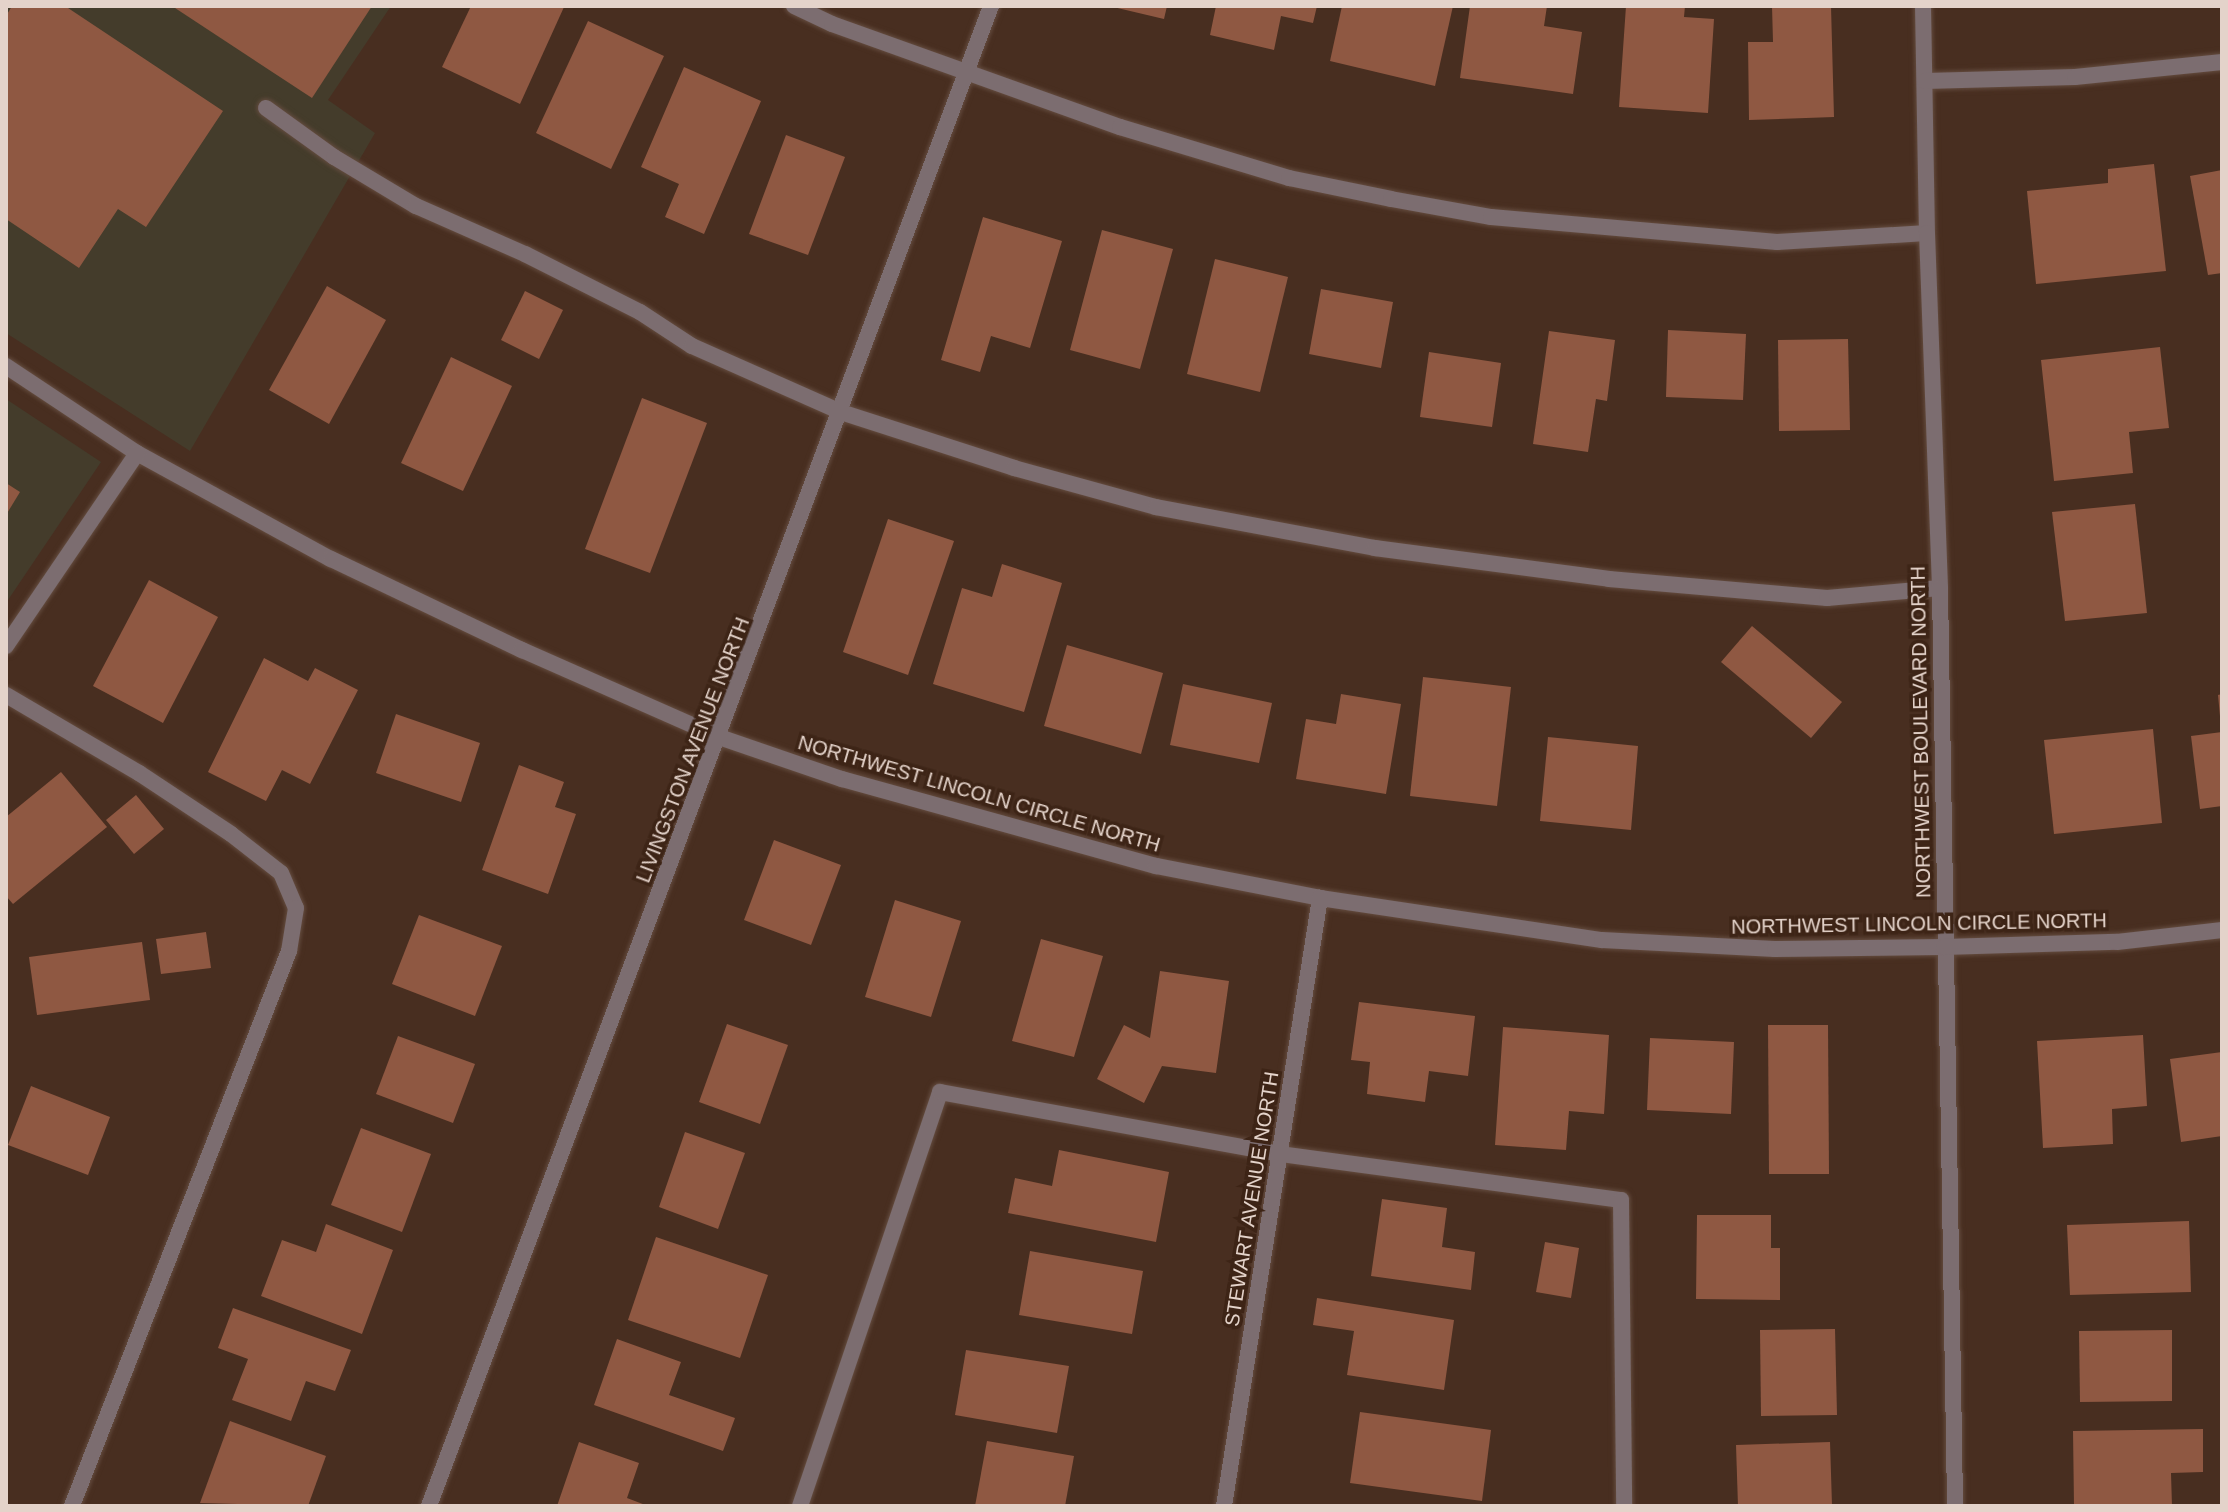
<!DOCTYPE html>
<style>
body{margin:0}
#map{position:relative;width:2228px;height:1512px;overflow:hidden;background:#482e20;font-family:Arial,sans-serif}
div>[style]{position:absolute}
.commercial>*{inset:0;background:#443c2b}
.building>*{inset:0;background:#8f5842}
.roads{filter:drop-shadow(0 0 2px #644c3f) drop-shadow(0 0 2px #644c3f)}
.lane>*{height:16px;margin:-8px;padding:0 8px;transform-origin:8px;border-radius:8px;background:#7c6d70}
.street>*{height:16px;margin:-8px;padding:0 8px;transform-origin:8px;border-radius:8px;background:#7c6d70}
span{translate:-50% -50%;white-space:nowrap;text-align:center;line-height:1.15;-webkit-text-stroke:7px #3d2416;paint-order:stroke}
.street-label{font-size:20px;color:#e4d3ca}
.frame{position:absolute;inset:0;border:8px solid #e4d3ca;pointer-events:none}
</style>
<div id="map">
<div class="commercial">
<i style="clip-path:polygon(6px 6px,391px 6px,328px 100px,375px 133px,190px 451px,6px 333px)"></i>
<i style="clip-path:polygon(6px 399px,101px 462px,6px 603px)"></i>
</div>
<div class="building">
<i style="clip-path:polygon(12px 6px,65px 6px,223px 111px,146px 227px,118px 209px,79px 268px,6px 219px,6px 16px)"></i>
<i style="clip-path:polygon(172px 6px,372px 6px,312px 98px)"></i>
<i style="clip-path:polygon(471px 6px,564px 7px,520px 104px,442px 67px)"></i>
<i style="clip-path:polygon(1109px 6px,1167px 6px,1164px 19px)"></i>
<i style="clip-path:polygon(1216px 6px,1317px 6px,1313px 23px,1281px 16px,1274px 50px,1210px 35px)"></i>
<i style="clip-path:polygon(1342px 6px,1453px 6px,1435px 86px,1330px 61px)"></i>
<i style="clip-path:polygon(1470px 6px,1547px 6px,1544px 26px,1582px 32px,1573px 94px,1460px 78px)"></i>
<i style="clip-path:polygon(1626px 6px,1685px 6px,1684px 17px,1714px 19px,1708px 113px,1619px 107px)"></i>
<i style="clip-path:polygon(1772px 6px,1831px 6px,1834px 117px,1749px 120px,1748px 42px,1773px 42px)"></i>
<i style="clip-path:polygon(588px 21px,664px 56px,611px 169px,536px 133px)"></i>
<i style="clip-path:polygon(684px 67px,761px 101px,704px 234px,665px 217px,679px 184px,641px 167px)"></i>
<i style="clip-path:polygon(786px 135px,845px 157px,808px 255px,749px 234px)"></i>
<i style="clip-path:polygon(2154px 164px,2166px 271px,2036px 284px,2027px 191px,2108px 183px,2108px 169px)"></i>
<i style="clip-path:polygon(2222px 170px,2222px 273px,2208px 275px,2190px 176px)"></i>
<i style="clip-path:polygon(983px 217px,1062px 241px,1030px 348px,991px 336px,980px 372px,941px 360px)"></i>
<i style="clip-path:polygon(1102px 230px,1173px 249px,1140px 369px,1070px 350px)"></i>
<i style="clip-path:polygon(1215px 259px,1288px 277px,1260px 392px,1187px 374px)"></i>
<i style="clip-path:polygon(327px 286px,386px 320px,329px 424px,269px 390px)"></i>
<i style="clip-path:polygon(1321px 289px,1393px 302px,1381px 368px,1309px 354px)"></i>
<i style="clip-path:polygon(525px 291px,563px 310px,539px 359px,501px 340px)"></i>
<i style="clip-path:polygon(1668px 330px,1746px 334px,1743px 400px,1666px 397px)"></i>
<i style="clip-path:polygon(1549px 331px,1615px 340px,1607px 401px,1596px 399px,1588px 452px,1533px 444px)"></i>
<i style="clip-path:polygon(1848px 339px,1850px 430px,1779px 431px,1778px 340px)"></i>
<i style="clip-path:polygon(2160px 347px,2169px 428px,2129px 432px,2133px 473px,2054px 481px,2041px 360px)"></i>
<i style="clip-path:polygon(1429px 352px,1501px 363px,1492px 427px,1420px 417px)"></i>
<i style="clip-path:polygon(451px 357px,512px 386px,463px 491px,401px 463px)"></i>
<i style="clip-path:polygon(642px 398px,707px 423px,650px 573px,585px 549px)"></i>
<i style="clip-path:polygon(6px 483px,20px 492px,6px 515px)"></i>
<i style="clip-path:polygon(2135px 504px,2147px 613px,2065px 621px,2052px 512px)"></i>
<i style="clip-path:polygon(888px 519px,954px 541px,908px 675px,843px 652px)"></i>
<i style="clip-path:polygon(1002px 564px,1062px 583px,1024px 712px,933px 684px,962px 588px,992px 597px)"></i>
<i style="clip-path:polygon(149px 580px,218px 617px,163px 723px,93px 686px)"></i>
<i style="clip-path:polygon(1752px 626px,1842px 702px,1811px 738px,1721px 662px)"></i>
<i style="clip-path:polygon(1067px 645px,1163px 673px,1141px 754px,1044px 726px)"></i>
<i style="clip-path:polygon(264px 658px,308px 681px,315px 668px,358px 690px,310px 784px,282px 770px,266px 801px,208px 772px)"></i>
<i style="clip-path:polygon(1423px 677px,1511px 687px,1497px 806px,1410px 796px)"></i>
<i style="clip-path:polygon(1183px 684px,1272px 703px,1259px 763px,1170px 745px)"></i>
<i style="clip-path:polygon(1341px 694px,1401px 704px,1386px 794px,1296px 779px,1306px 719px,1336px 724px)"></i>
<i style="clip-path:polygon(2222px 694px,2222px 716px,2220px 716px,2218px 695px)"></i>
<i style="clip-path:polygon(396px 714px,480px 743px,461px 802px,376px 773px)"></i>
<i style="clip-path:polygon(2153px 729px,2162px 823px,2054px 834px,2044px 740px)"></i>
<i style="clip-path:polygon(2222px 732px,2222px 806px,2200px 809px,2191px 736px)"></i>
<i style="clip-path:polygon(1548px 737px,1638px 746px,1631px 830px,1540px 821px)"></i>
<i style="clip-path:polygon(519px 765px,564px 782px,555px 807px,576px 814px,548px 894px,482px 870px)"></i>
<i style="clip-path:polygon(61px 772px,107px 827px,13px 904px,6px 896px,6px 817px)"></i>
<i style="clip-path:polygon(136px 795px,164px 829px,134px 854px,106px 820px)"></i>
<i style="clip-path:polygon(774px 840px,841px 865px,811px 945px,744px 920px)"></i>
<i style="clip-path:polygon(895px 900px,961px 921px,931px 1017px,865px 997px)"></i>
<i style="clip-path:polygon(419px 915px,502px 946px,475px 1016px,392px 984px)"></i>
<i style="clip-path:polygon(206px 932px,211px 968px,161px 974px,156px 939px)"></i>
<i style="clip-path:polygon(1041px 939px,1103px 956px,1074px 1057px,1012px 1041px)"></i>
<i style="clip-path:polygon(142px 942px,150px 1000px,37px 1015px,29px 957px)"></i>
<i style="clip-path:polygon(1160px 971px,1229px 981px,1216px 1073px,1162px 1066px,1144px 1103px,1097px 1079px,1124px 1025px,1150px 1038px)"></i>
<i style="clip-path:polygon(1359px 1002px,1475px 1016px,1468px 1076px,1429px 1071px,1425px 1102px,1367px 1094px,1370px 1062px,1351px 1060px)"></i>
<i style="clip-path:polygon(727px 1024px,788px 1045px,760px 1124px,699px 1102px)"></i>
<i style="clip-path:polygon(1768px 1025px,1828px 1025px,1829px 1174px,1769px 1174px)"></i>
<i style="clip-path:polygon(1503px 1027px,1609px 1035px,1604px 1114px,1569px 1111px,1566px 1150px,1495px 1145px)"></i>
<i style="clip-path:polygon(2143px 1035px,2147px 1106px,2112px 1109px,2113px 1144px,2043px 1148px,2037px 1041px)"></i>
<i style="clip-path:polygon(398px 1036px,475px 1064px,453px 1123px,376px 1094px)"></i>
<i style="clip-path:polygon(1650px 1038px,1734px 1042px,1731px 1114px,1647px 1110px)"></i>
<i style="clip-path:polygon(2222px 1052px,2222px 1136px,2181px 1142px,2170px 1059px)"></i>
<i style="clip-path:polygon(31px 1086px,110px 1117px,88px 1175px,8px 1145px)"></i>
<i style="clip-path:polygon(361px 1128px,431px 1154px,402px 1232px,331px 1205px)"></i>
<i style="clip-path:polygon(685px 1132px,745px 1153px,718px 1229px,659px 1207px)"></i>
<i style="clip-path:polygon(1059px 1150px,1169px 1172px,1156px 1242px,1008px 1213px,1015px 1178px,1052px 1186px)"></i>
<i style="clip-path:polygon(1382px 1199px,1447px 1208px,1442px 1247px,1475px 1252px,1471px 1290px,1371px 1276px)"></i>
<i style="clip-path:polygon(1697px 1215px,1771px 1215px,1771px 1248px,1780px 1248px,1780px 1300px,1696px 1299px)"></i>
<i style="clip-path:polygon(2189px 1221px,2191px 1292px,2070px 1295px,2067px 1225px)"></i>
<i style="clip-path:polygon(326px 1224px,393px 1250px,362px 1334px,261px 1296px,282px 1240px,316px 1252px)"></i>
<i style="clip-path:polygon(656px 1237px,768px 1275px,740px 1358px,628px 1320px)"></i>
<i style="clip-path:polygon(1545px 1242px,1579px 1248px,1571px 1298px,1536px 1292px)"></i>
<i style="clip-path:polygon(1030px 1251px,1143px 1271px,1132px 1334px,1019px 1315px)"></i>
<i style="clip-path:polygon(1317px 1298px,1454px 1320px,1444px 1390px,1347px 1375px,1354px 1331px,1313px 1325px)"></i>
<i style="clip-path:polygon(233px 1308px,351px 1350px,335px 1391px,306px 1381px,291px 1421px,232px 1400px,248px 1359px,218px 1348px)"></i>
<i style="clip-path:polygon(1835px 1329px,1837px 1415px,1761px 1416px,1760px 1330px)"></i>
<i style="clip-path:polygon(2172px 1330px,2172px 1401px,2080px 1402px,2079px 1331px)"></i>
<i style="clip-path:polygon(617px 1339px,681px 1362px,669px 1395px,735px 1418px,723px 1451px,594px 1405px)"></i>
<i style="clip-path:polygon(966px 1350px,1069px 1366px,1057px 1433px,955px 1415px)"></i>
<i style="clip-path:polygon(1360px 1412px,1491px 1430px,1482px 1501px,1350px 1483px)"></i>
<i style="clip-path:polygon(230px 1421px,326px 1456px,308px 1506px,200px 1503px)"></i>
<i style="clip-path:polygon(2203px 1429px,2203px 1472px,2171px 1473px,2172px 1506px,2074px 1506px,2073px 1431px)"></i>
<i style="clip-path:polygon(987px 1441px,1074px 1456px,1065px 1506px,975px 1506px)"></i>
<i style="clip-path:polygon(579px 1442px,639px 1463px,627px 1498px,648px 1506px,557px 1506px)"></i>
<i style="clip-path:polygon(1830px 1442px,1832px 1506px,1738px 1506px,1736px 1445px)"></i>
</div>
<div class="roads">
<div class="lane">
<i style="left:266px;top:108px;width:84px;rotate:35.8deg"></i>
<i style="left:334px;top:157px;width:96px;rotate:30.9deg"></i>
<i style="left:416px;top:206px;width:119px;rotate:23.8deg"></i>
<i style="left:525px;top:254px;width:129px;rotate:26.8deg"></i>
<i style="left:640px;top:312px;width:62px;rotate:33.2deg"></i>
<i style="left:692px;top:346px;width:163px;rotate:23.9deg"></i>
<i style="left:841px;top:412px;width:182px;rotate:17.9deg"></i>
<i style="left:1014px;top:468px;width:147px;rotate:15.4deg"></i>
<i style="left:1156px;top:507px;width:223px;rotate:10.6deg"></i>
<i style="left:1375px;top:548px;width:236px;rotate:7.5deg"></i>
<i style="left:1609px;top:579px;width:219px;rotate:5deg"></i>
<i style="left:1827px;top:598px;width:113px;rotate:-5.1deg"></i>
<i style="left:6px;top:695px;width:154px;rotate:30.4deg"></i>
<i style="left:139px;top:773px;width:110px;rotate:33.5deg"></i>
<i style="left:231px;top:834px;width:63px;rotate:38deg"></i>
<i style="left:281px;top:873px;width:38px;rotate:67deg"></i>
<i style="left:296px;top:908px;width:44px;rotate:99.2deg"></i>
<i style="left:289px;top:951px;width:596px;rotate:111.36deg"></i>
<i style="left:800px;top:1506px;width:437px;rotate:-71.3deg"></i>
<i style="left:940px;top:1092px;width:346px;rotate:10.3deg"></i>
<i style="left:1280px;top:1154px;width:344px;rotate:7.7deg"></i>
<i style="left:1621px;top:1200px;width:306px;rotate:89.4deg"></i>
</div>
<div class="street">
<i style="left:794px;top:6px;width:42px;rotate:25.3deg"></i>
<i style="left:832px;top:24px;width:306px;rotate:19.7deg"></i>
<i style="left:1120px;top:127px;width:177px;rotate:16.8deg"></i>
<i style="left:1289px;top:178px;width:104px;rotate:11.6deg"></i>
<i style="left:1391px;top:199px;width:102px;rotate:10.2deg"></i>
<i style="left:1491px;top:217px;width:287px;rotate:5deg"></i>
<i style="left:1777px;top:242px;width:150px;rotate:-3.4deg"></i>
<i style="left:1923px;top:6px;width:227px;rotate:89deg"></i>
<i style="left:1927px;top:233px;width:355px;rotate:87.9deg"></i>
<i style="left:1940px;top:588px;width:918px;rotate:89.06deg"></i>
<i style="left:1925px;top:81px;width:150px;rotate:-1.5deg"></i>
<i style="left:2075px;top:77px;width:148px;rotate:-5.8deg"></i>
<i style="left:6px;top:366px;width:157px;rotate:33.6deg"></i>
<i style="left:137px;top:453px;width:221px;rotate:28.7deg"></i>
<i style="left:331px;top:559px;width:212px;rotate:25.5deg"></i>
<i style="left:522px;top:650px;width:215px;rotate:23.8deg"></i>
<i style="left:719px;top:737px;width:130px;rotate:18.9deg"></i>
<i style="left:842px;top:779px;width:326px;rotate:15.5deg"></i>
<i style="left:1156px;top:866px;width:167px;rotate:11deg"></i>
<i style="left:1320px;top:898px;width:285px;rotate:8.5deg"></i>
<i style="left:1602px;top:940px;width:173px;rotate:3deg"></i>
<i style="left:1775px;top:949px;width:169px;rotate:-0.7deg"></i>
<i style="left:1944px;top:947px;width:173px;rotate:-1.7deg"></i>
<i style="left:2117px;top:942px;width:106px;rotate:-6.5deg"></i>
<i style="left:6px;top:646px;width:233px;rotate:-55.8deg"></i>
<i style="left:429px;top:1506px;width:1602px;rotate:-69.46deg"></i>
<i style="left:1224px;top:1506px;width:616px;rotate:-81.03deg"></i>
</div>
</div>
<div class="street-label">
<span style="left:1921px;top:732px;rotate:-91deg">NORTHWEST BOULEVARD NORTH</span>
<span style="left:693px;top:750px;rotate:-69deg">LIVINGSTON AVENUE NORTH</span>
<span style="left:979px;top:794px;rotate:16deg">NORTHWEST LINCOLN CIRCLE NORTH</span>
<span style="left:1919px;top:924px;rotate:-1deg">NORTHWEST LINCOLN CIRCLE NORTH</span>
<span style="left:1252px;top:1199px;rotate:-81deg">STEWART AVENUE NORTH</span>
</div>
<div class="frame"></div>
</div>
